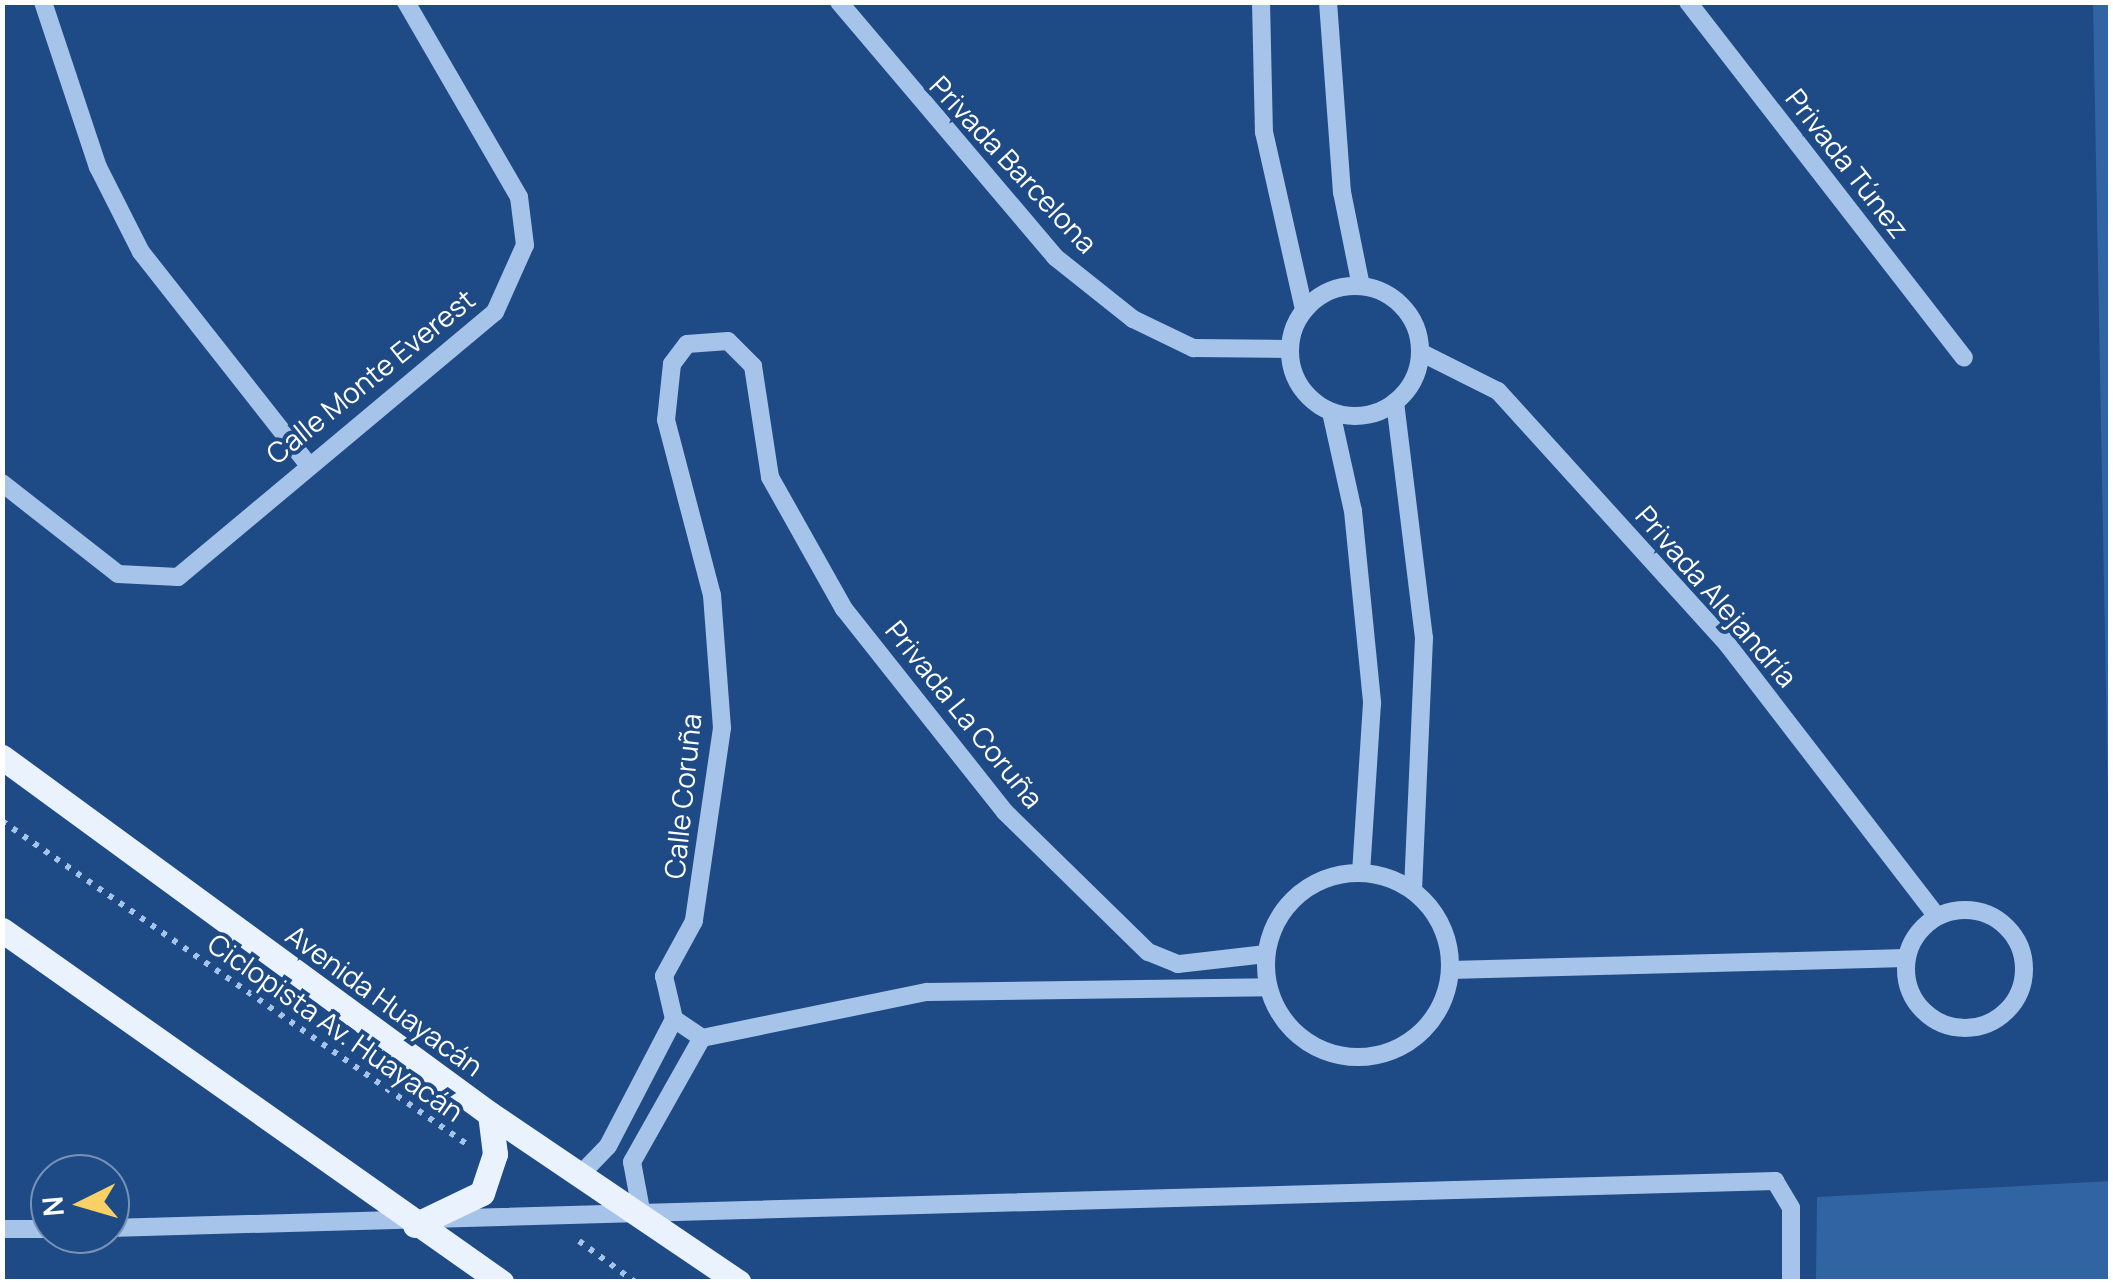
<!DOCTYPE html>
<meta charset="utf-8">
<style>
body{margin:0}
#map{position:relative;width:2113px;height:1284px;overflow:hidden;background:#1e4a86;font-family:Manrope,sans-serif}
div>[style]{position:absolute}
.green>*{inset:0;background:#3164a3}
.path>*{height:6px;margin-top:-3px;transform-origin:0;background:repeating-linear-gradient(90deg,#a6c4ea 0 5px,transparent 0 13px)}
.minor>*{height:18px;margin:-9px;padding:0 9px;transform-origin:9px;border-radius:9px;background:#a6c4ea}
.minor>.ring{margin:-9px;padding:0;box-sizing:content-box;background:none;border:18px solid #a6c4ea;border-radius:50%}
.major>*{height:25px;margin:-12.5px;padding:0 12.5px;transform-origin:12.5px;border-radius:12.5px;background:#eaf2fe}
span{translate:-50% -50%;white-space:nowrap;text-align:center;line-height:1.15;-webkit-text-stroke:8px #1e4a86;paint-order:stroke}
.street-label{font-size:28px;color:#fff}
.frame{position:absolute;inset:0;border:5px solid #fff;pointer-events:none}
.north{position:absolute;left:30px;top:1154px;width:100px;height:100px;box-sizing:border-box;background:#1e4a86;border:2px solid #7892b6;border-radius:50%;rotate:265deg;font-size:28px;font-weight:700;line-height:40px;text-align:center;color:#fff}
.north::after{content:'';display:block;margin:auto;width:35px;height:45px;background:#f9d065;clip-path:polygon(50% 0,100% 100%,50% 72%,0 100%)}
</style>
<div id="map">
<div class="green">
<i style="clip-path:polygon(2093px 3px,2110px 3px,2110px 902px)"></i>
<i style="clip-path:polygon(2110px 1181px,2110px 1281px,1816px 1281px,1817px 1197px)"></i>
</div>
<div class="path">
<i style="left:2px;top:821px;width:568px;rotate:34.81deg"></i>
<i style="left:579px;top:1241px;width:69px;rotate:36.2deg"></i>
</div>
<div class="minor">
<i style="left:43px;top:2px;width:174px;rotate:71.6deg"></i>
<i style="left:98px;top:167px;width:95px;rotate:63.2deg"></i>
<i style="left:141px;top:252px;width:267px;rotate:51.8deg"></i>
<i style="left:839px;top:2px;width:334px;rotate:49.7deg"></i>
<i style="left:1055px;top:257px;width:100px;rotate:38.5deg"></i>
<i style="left:1133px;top:319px;width:67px;rotate:25.8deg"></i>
<i style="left:1193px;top:348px;width:96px;rotate:0.6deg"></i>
<i style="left:1261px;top:2px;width:130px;rotate:88.7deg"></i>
<i style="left:1264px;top:132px;width:181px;rotate:77.3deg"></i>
<i style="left:1328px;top:2px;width:191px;rotate:85.8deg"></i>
<i style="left:1342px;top:192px;width:96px;rotate:78.6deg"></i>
<i style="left:1688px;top:2px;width:450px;rotate:52.2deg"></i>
<i class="ring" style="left:1290px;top:286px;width:112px;height:112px"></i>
<i style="left:1420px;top:352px;width:87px;rotate:26.6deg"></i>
<i style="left:1498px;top:391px;width:343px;rotate:47.8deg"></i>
<i style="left:1728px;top:645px;width:342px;rotate:52.4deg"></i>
<i style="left:1395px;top:402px;width:238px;rotate:83deg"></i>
<i style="left:1424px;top:638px;width:253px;rotate:92.5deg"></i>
<i style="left:1331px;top:412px;width:101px;rotate:77.5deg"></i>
<i style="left:1353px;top:511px;width:193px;rotate:84.3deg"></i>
<i style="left:1372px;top:703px;width:169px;rotate:93.7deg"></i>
<i style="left:2px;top:483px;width:147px;rotate:38.1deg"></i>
<i style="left:118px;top:574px;width:60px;rotate:2.9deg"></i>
<i style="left:178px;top:577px;width:413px;rotate:-39.9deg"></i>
<i style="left:495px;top:312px;width:73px;rotate:-65.9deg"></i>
<i style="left:525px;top:245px;width:48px;rotate:-97.1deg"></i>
<i style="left:519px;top:197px;width:225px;rotate:-120.1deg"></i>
<i class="ring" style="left:1266px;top:873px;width:166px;height:166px"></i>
<i class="ring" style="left:1906px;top:910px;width:100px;height:100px"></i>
<i style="left:1266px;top:954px;width:89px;rotate:173.5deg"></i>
<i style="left:1178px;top:964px;width:32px;rotate:-158deg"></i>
<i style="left:1148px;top:952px;width:200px;rotate:-135.6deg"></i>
<i style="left:1005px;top:812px;width:259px;rotate:-128.4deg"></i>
<i style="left:844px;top:609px;width:151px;rotate:-119.3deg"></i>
<i style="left:770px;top:477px;width:112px;rotate:-98.7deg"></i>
<i style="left:753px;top:366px;width:35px;rotate:-135deg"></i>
<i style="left:728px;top:341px;width:41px;rotate:175.8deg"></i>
<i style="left:687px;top:344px;width:25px;rotate:127deg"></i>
<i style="left:672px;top:364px;width:56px;rotate:96.1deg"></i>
<i style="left:666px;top:420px;width:181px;rotate:75.3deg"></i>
<i style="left:712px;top:595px;width:133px;rotate:85.7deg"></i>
<i style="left:722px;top:728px;width:195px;rotate:98.3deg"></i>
<i style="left:694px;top:921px;width:63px;rotate:118.6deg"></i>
<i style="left:664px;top:976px;width:44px;rotate:76.9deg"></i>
<i style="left:674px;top:1019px;width:34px;rotate:34deg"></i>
<i style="left:702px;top:1038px;width:230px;rotate:-11.6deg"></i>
<i style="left:927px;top:992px;width:341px;rotate:-0.8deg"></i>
<i style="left:1450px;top:970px;width:456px;rotate:-1.5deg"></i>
<i style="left:580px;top:1175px;width:40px;rotate:-46deg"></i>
<i style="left:608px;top:1146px;width:143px;rotate:-62.5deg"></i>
<i style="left:641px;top:1210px;width:49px;rotate:-100.6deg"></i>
<i style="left:632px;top:1162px;width:142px;rotate:-60.6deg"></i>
<i style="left:110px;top:1228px;width:1666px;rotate:-1.62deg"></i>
<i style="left:1775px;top:1181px;width:31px;rotate:59deg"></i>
<i style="left:1791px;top:1208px;width:74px;rotate:90deg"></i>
<i style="left:2px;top:1229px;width:48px"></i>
</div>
<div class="major">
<i style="left:2px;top:757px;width:605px;rotate:36.19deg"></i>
<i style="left:490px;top:1114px;width:300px;rotate:34.1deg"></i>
<i style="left:2px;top:930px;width:611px;rotate:35.2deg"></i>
<i style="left:415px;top:1225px;width:74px;rotate:-25.5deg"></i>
<i style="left:482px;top:1193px;width:41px;rotate:-71.6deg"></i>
<i style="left:495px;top:1154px;width:40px;rotate:-97.1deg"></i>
</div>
<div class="street-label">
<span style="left:1848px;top:163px;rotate:52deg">Privada Túnez</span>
<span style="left:1014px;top:164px;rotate:47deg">Privada Barcelona</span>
<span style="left:370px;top:376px;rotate:-39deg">Calle Monte Everest</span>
<span style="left:1717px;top:596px;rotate:49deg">Privada Alejandría</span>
<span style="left:965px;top:714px;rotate:51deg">Privada La Coruña</span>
<span style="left:682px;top:796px;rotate:-84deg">Calle Coruña</span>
<span style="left:385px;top:1000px;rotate:36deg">Avenida Huayacán</span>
<span style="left:336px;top:1027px;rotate:35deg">Ciclopista Av. Huayacán</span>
</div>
<div class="frame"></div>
<div class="north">N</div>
</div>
